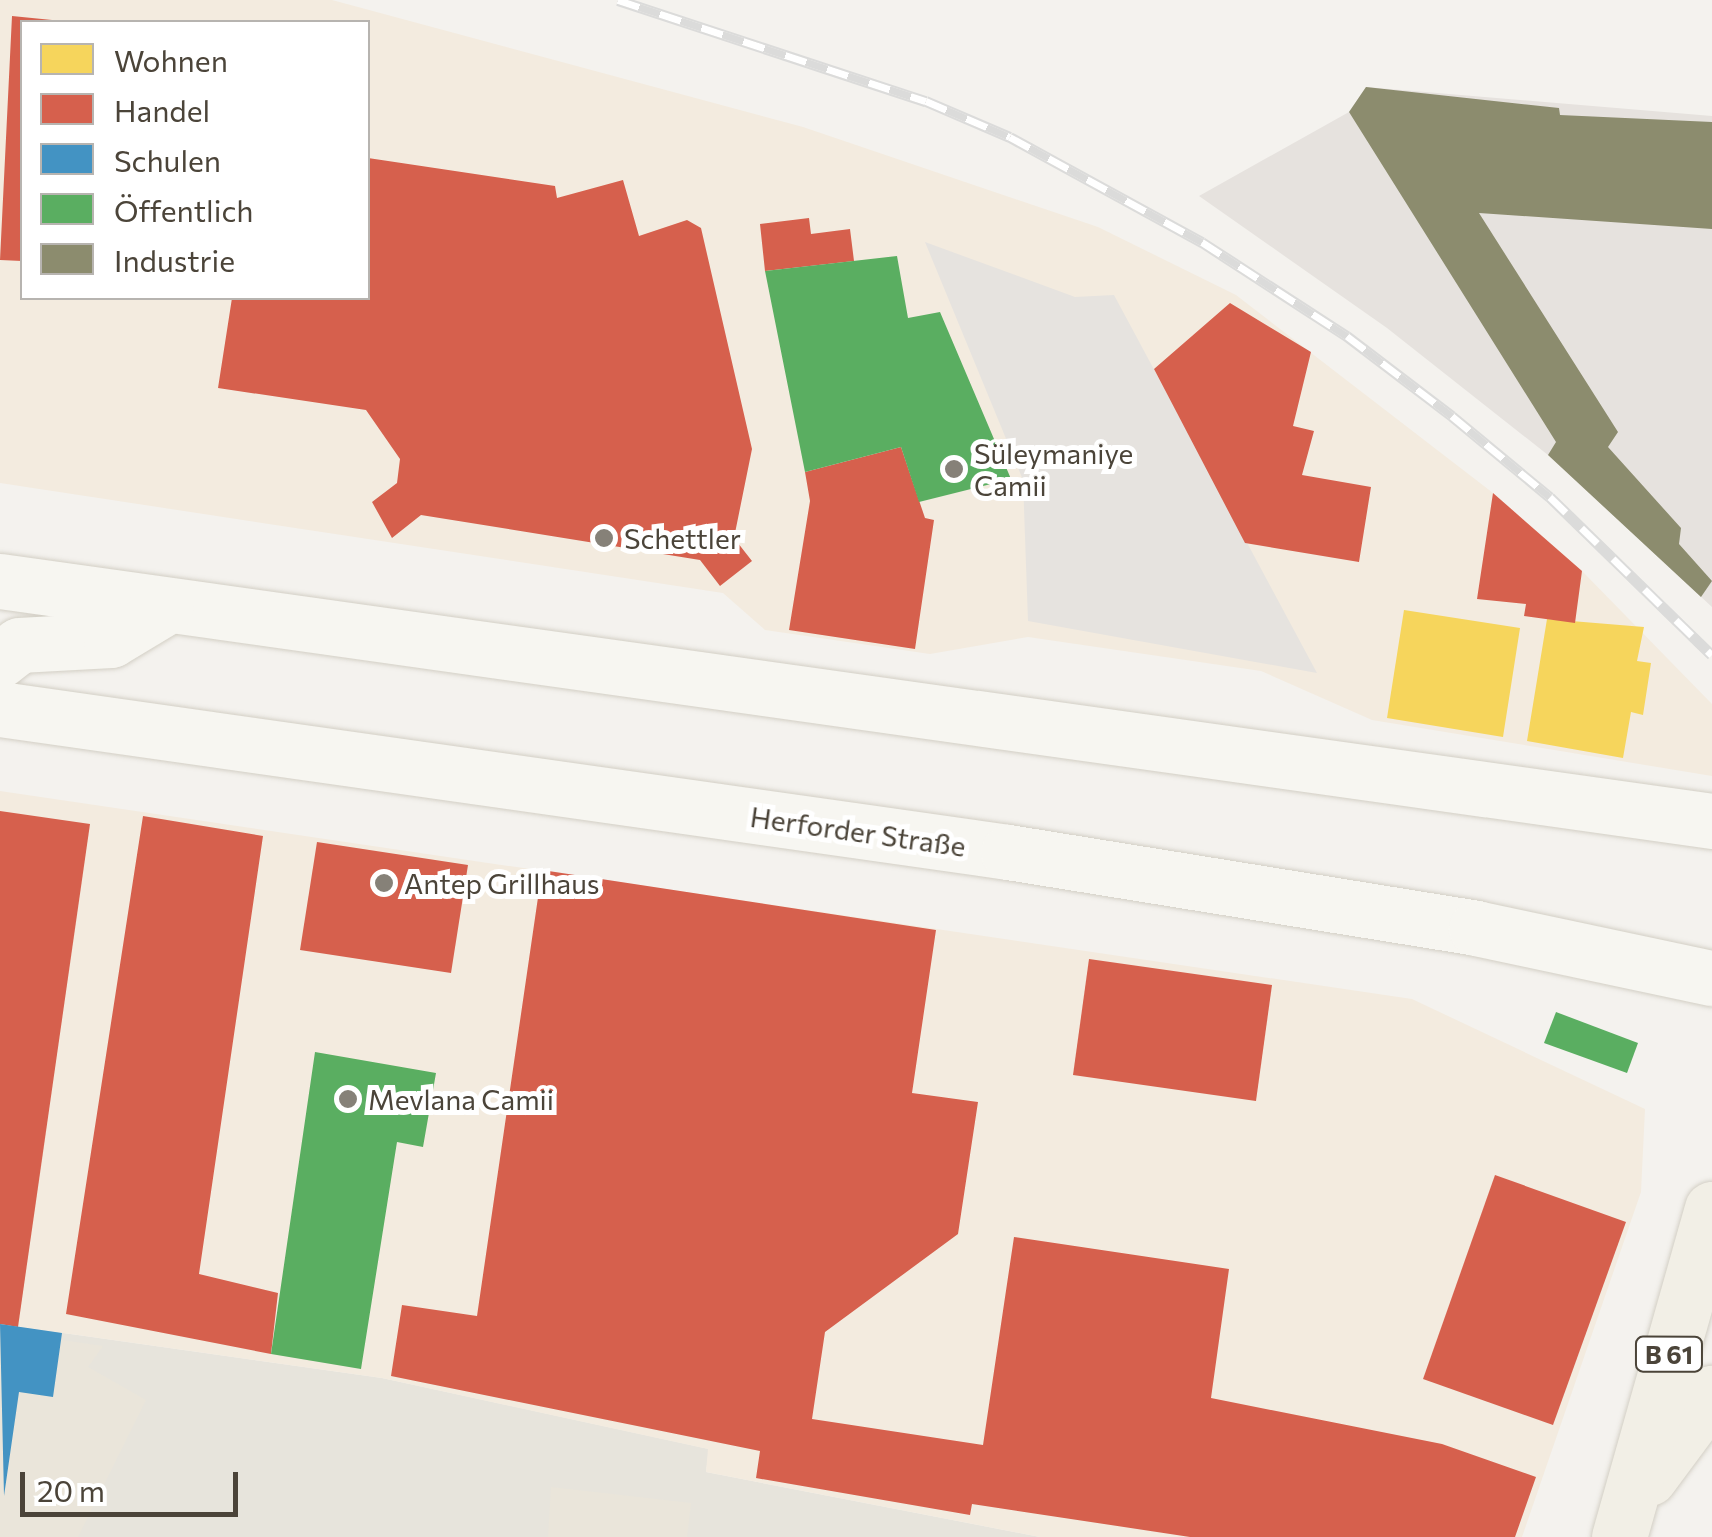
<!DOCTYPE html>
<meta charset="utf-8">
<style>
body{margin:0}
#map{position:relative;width:1712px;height:1537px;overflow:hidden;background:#f4f2ee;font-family:Commissioner,sans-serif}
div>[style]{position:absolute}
.residential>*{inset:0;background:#e7e4dc}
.commercial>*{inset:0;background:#f3ebdf}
.industrial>*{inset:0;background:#e6e2de}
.education>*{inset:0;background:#eae5da}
.parking>*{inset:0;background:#e6e3df}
.homes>*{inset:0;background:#f6d55c}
.shops>*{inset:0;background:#d6604d}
.schools>*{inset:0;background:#4393c3}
.public>*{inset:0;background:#5aae61}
.industry>*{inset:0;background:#8c8c6e}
.roads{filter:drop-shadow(0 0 2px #d3cfc5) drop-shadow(0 0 2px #d3cfc5)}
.secondary>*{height:55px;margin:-27.5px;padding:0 27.5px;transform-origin:27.5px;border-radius:27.5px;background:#f7f6f1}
.primary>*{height:55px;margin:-27.5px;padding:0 27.5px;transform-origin:27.5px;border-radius:27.5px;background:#f2efe6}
.rail>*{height:11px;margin-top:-5.5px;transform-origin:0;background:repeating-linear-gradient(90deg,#fff 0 22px,#dbdbda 0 44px);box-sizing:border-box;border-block:2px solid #dbdbda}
.dots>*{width:28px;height:28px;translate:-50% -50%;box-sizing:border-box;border:5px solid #fff;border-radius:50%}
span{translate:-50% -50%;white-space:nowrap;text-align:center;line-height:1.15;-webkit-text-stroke:10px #fff;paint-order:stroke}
.shield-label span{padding:2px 8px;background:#fff;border:2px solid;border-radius:8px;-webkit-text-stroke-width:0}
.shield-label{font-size:25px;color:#4b4439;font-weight:700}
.poi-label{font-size:28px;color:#4b4439}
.left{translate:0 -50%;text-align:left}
.street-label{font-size:28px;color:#4b4439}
.legend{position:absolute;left:20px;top:20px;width:350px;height:280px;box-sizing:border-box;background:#fff;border:2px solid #b7b4b0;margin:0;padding:12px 18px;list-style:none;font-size:30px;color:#4b4439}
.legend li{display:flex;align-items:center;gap:20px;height:50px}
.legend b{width:50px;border:2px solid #b7b4b0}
.scale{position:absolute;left:20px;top:1472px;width:218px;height:45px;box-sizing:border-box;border:5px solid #4b4439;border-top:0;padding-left:12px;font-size:30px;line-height:35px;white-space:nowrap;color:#4b4439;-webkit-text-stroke:8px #fff;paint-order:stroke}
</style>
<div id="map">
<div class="residential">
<i style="clip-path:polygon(0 1324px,382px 1378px,709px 1449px,706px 1472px,1040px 1537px,0 1537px)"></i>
</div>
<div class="commercial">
<i style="clip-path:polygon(evenodd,0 0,332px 0,803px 127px,1098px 227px,1236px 295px,1493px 493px,1582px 571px,1712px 704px,1712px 776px,1372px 720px,1261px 671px,1028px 637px,930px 654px,765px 630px,723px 593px,0 483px,0 0,22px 22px,368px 22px,368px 298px,22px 298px,22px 22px)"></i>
<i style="clip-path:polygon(0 791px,1412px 999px,1645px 1109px,1641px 1192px,1522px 1537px,1040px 1537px,706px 1472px,708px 1449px,382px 1378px,0 1324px)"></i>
</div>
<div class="industrial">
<i style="clip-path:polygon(1366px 87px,1712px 116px,1712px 607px,1548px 455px,1387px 328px,1199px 196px,1349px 112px)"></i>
</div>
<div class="education">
<i style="clip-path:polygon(0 1331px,103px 1346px,88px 1367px,146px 1400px,78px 1537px,0 1537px)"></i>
<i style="clip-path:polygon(551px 1487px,691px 1503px,687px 1537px,548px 1537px)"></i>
</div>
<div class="parking">
<i style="clip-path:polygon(925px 242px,1075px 297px,1114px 295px,1317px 673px,1028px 621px,1023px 480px)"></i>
</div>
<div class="homes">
<i style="clip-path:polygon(1404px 610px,1520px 628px,1503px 737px,1387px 718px)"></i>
<i style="clip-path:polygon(1547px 619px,1644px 627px,1637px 661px,1651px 663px,1643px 715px,1631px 712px,1623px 758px,1527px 741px)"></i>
</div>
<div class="shops">
<i style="clip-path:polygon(12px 16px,52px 20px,22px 22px,22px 261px,0 260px)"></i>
<i style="clip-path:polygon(368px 158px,555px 186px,557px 198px,623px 180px,639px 236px,687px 220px,701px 228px,752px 449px,734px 538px,752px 561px,720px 586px,700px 560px,421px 515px,392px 538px,372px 502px,397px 483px,400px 459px,366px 410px,218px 388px,232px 298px,368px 298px)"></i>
<i style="clip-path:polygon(809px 218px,811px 234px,850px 229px,854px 261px,765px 271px,760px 224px)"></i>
<i style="clip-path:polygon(1230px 303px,1311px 352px,1293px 426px,1314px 431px,1302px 475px,1371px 487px,1359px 562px,1245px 543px,1154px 369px)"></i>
<i style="clip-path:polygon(901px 447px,925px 518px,934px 520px,915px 649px,789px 630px,810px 501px,805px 472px)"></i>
<i style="clip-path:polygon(1493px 493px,1582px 571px,1575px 623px,1524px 616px,1526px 604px,1477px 599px)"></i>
<i style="clip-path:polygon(0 811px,90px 824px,18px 1327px,0 1324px)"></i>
<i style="clip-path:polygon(143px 816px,263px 836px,199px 1274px,278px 1293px,271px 1354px,66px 1314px)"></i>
<i style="clip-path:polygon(317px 842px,468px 865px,451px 973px,300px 950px)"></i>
<i style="clip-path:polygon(542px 870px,936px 930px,912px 1093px,978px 1102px,958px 1234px,825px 1332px,812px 1419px,983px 1445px,1014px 1237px,1229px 1269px,1211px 1398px,1442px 1444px,1536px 1477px,1515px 1537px,1190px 1537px,972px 1504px,970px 1515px,756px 1478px,760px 1451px,391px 1376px,402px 1305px,477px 1316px)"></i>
<i style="clip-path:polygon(1089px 959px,1272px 985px,1256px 1101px,1073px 1075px)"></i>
<i style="clip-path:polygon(1495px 1175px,1626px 1222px,1553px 1425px,1423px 1379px)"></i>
</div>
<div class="schools">
<i style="clip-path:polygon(0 1324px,62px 1333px,53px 1397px,19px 1392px,4px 1496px)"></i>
</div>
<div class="public">
<i style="clip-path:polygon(897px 256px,908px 318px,940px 312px,1011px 479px,919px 502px,901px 447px,805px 472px,765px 271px)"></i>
<i style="clip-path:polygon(1556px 1012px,1638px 1043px,1627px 1073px,1544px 1043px)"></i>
<i style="clip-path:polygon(315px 1052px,436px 1073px,423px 1147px,397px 1142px,361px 1369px,271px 1354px)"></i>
</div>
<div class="industry">
<i style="clip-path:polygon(1366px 87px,1559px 108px,1560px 115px,1712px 122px,1712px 229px,1479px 213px,1618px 432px,1608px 447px,1681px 528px,1679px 544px,1712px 581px,1701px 597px,1548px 455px,1556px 442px,1349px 112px)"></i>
</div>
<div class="roads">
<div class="secondary">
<i style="left:0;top:581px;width:1729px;rotate:7.98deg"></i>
<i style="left:0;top:660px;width:24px;rotate:-38deg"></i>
<i style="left:19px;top:645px;width:92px;rotate:-3.1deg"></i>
<i style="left:111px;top:640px;width:64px;rotate:-31deg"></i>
<i style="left:0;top:709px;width:1018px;rotate:8.07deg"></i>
<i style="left:1008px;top:852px;width:474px;rotate:9.2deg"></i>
<i style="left:1476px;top:928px;width:241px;rotate:12deg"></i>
</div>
<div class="primary">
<i style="left:1649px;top:1478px;width:106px;rotate:-53.5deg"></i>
<i style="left:1619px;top:1537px;width:341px;rotate:-74.2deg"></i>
</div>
</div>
<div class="rail">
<i style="left:618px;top:0;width:324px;rotate:18.2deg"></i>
<i style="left:926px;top:101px;width:91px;rotate:23.2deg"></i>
<i style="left:1010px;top:137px;width:219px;rotate:28.7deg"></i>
<i style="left:1202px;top:242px;width:173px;rotate:33deg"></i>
<i style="left:1347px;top:336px;width:132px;rotate:37.3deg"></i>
<i style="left:1452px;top:416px;width:127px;rotate:39.6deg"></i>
<i style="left:1550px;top:497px;width:226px;rotate:44.3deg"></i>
</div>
<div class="dots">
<i style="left:954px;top:469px;background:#868178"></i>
<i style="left:604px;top:538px;background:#868178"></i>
<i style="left:384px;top:883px;background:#868178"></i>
<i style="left:348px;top:1099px;background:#868178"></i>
</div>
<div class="shield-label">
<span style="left:1669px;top:1354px">B 61</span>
</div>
<div class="poi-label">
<span class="left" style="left:974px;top:469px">Süleymaniye<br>Camii</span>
<span class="left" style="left:624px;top:538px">Schettler</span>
<span class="left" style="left:404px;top:883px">Antep Grillhaus</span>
<span class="left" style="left:368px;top:1099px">Mevlana Camii</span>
</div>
<div class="street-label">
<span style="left:858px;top:831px;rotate:8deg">Herforder Straße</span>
</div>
<ul class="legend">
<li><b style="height:28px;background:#f6d55c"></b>Wohnen</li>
<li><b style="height:28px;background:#d6604d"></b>Handel</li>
<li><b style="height:28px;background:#4393c3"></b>Schulen</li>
<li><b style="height:28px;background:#5aae61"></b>Öffentlich</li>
<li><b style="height:28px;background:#8c8c6e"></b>Industrie</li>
</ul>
<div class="scale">20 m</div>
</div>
